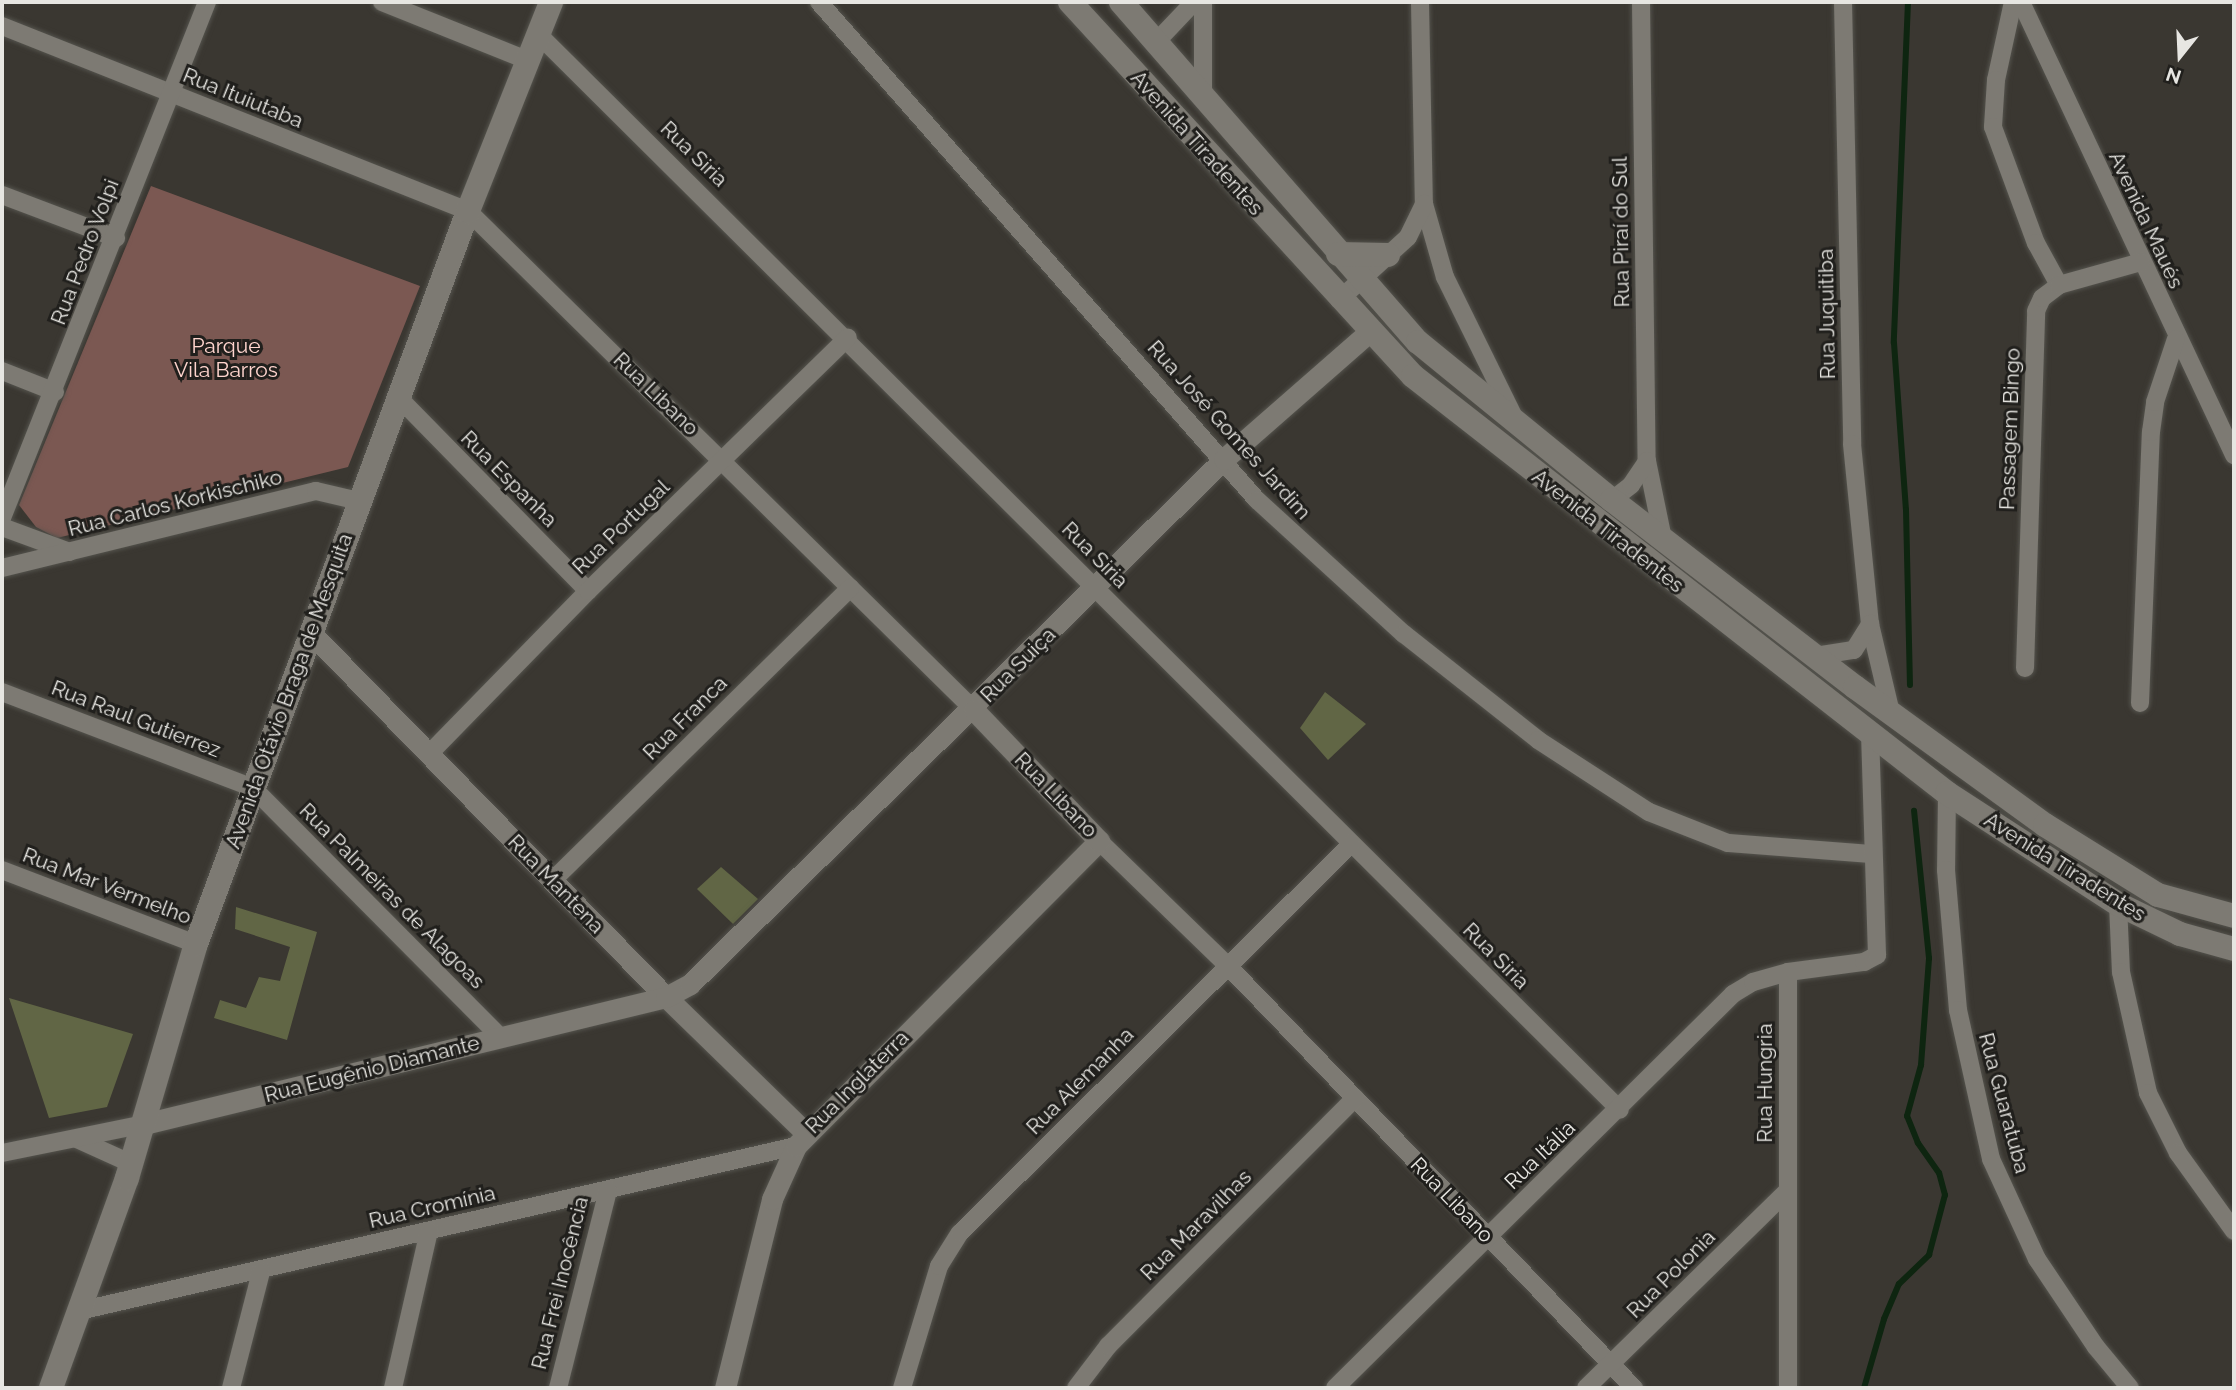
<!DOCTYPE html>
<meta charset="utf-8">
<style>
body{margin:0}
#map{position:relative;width:2236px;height:1390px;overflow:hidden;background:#3a3731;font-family:Raleway,sans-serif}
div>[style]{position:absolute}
.green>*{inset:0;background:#7b5852}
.stream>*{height:6px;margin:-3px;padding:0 3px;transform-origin:3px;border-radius:3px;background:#0e2510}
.building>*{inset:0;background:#616645}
.roads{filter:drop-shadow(0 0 2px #54534d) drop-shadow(0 0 2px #54534d)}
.minor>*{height:18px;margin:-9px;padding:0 9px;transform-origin:9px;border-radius:9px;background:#7d7a73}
.tertiary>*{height:21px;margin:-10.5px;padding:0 10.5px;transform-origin:10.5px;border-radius:10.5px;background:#7d7a73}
.secondary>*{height:24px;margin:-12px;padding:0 12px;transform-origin:12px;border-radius:12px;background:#7d7a73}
span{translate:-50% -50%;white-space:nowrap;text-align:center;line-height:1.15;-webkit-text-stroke:6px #201f1c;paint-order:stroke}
.street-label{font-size:21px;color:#e7e6e2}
.park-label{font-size:21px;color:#ffd5ce}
.frame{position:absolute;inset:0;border:4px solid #e7e6e2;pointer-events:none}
.north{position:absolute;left:2145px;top:21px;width:70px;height:70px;-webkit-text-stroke:5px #201f1c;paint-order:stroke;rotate:198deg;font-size:19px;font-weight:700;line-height:28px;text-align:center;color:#e7e6e2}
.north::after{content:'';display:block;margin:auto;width:24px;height:32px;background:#e7e6e2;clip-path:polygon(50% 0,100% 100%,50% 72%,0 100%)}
</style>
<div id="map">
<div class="green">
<i style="clip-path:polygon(151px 186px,420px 286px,348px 467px,57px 538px,36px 527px,19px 505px)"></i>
</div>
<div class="stream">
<i style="left:1908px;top:2px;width:341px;rotate:92.4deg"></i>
<i style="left:1894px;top:343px;width:167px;rotate:85.9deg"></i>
<i style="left:1906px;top:510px;width:175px;rotate:88.7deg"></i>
<i style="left:1864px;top:1388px;width:72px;rotate:-73.8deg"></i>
<i style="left:1884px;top:1319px;width:38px;rotate:-67deg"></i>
<i style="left:1899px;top:1284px;width:42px;rotate:-44deg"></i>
<i style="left:1929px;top:1255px;width:62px;rotate:-75.1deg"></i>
<i style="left:1945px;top:1195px;width:23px;rotate:-105deg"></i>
<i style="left:1939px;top:1173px;width:37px;rotate:-125deg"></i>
<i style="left:1918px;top:1143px;width:29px;rotate:-112deg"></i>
<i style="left:1907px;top:1116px;width:53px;rotate:-74.6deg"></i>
<i style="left:1921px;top:1065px;width:107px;rotate:-85.7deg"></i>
<i style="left:1929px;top:958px;width:148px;rotate:-95.8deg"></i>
</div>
<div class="building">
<i style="clip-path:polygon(1325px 692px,1366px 724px,1328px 760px,1300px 728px)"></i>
<i style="clip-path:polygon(721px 867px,758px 899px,733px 924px,697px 889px)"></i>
<i style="clip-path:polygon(236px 907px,317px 932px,287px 1040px,214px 1018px,220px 1000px,246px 1008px,259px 977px,280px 981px,290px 947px,235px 929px)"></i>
<i style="clip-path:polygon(9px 998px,133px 1034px,107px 1107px,49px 1118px)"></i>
</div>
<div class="roads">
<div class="minor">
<i style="left:382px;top:2px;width:156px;rotate:21.8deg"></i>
<i style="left:819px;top:2px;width:663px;rotate:48.67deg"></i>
<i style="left:1257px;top:500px;width:199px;rotate:42.4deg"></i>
<i style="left:1404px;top:634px;width:171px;rotate:38.3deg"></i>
<i style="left:1538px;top:740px;width:132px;rotate:33deg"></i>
<i style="left:1649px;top:812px;width:85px;rotate:21.4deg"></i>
<i style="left:1728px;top:843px;width:144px;rotate:4.4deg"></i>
<i style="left:1420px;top:2px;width:202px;rotate:88.9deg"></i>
<i style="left:1424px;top:204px;width:76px;rotate:74deg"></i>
<i style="left:1445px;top:277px;width:156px;rotate:63.8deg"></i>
<i style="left:1641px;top:2px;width:459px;rotate:89.3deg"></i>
<i style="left:1647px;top:461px;width:80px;rotate:78.4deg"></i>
<i style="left:1843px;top:2px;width:442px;rotate:88.8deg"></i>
<i style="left:1852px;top:444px;width:181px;rotate:84.3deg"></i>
<i style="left:1870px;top:624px;width:91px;rotate:76.7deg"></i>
<i style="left:2013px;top:2px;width:80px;rotate:102.3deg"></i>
<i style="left:1996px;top:80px;width:47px;rotate:93.7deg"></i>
<i style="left:1993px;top:127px;width:124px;rotate:69.7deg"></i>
<i style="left:2036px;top:243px;width:48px;rotate:61.3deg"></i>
<i style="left:2021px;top:2px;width:501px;rotate:64.82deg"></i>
<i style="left:2px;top:26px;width:501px;rotate:21.65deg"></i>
<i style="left:468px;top:211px;width:711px;rotate:44.6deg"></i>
<i style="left:537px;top:33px;width:1527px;rotate:44.84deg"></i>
<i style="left:1157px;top:41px;width:54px;rotate:-46.5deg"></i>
<i style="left:1203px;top:93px;width:91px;rotate:-90deg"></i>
<i style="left:2px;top:195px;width:122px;rotate:20.7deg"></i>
<i style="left:1339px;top:300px;width:93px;rotate:-42.4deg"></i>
<i style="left:1408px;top:237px;width:37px;rotate:-64deg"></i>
<i style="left:2px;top:371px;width:57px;rotate:21.6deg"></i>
<i style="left:399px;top:398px;width:270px;rotate:45.6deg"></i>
<i style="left:1612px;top:500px;width:24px;rotate:-38deg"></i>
<i style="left:1631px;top:485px;width:29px;rotate:-56deg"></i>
<i style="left:2px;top:518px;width:555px;rotate:-68.33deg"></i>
<i style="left:2px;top:527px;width:72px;rotate:20.2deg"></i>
<i style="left:2px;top:568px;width:323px;rotate:-13.8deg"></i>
<i style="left:316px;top:491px;width:44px;rotate:13.1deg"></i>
<i style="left:1815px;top:656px;width:39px;rotate:-9deg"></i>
<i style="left:1854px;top:650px;width:31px;rotate:-58deg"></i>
<i style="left:2025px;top:668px;width:357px;rotate:-88.2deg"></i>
<i style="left:2036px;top:311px;width:14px;rotate:-65deg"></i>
<i style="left:2042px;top:298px;width:21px;rotate:-37deg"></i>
<i style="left:2059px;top:285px;width:85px;rotate:-15.7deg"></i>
<i style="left:2px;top:692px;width:269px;rotate:20.9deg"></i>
<i style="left:253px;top:788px;width:349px;rotate:45.2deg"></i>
<i style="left:2140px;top:703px;width:271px;rotate:-87.7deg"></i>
<i style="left:2151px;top:432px;width:30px;rotate:-82deg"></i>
<i style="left:2155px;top:402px;width:66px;rotate:-71.6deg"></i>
<i style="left:429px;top:754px;width:228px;rotate:-45.7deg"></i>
<i style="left:588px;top:591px;width:363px;rotate:-44.3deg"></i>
<i style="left:1947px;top:793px;width:77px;rotate:90.7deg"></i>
<i style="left:1946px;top:870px;width:141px;rotate:85.1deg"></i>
<i style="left:1958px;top:1010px;width:153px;rotate:77.5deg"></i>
<i style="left:1991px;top:1159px;width:110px;rotate:65.3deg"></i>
<i style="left:2037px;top:1259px;width:106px;rotate:56.2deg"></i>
<i style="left:2096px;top:1347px;width:53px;rotate:50.3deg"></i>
<i style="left:1099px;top:841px;width:180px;rotate:44.1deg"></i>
<i style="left:1228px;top:966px;width:586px;rotate:46.11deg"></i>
<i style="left:2px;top:870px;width:208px;rotate:20.9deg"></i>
<i style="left:553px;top:880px;width:417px;rotate:-44.5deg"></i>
<i style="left:2118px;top:904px;width:68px;rotate:87.5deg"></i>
<i style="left:2121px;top:972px;width:124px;rotate:77.4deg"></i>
<i style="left:2148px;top:1093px;width:67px;rotate:63.4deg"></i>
<i style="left:2178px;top:1153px;width:96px;rotate:54.3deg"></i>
<i style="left:77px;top:1139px;width:60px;rotate:24.4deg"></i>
<i style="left:2px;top:1153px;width:145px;rotate:-11.5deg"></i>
<i style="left:79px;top:1311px;width:736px;rotate:-12.96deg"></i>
<i style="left:231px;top:1388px;width:120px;rotate:-75.5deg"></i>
<i style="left:393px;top:1388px;width:161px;rotate:-77.1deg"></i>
<i style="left:558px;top:1388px;width:204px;rotate:-75.8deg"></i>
<i style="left:902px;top:1388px;width:127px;rotate:-73.1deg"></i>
<i style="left:939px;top:1266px;width:39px;rotate:-58deg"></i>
<i style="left:960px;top:1233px;width:552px;rotate:-44.85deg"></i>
<i style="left:1076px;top:1388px;width:53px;rotate:-52.7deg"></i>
<i style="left:1108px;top:1346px;width:350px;rotate:-45.1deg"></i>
<i style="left:1335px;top:1388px;width:560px;rotate:-44.71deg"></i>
<i style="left:1733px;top:994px;width:23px;rotate:-31deg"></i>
<i style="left:1753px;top:982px;width:36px;rotate:-16deg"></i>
<i style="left:1788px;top:972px;width:77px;rotate:-7.5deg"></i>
<i style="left:1864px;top:962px;width:15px;rotate:-28deg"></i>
<i style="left:1877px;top:955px;width:218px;rotate:-91.8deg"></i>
<i style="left:1586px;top:1388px;width:281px;rotate:-44.4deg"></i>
<i style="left:1788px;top:1388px;width:416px;rotate:-90deg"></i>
</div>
<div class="tertiary">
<i style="left:310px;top:632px;width:510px;rotate:45.72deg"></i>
<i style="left:666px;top:997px;width:195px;rotate:44.2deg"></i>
<i style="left:144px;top:1124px;width:537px;rotate:-13.67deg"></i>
<i style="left:666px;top:997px;width:27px;rotate:-28deg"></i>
<i style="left:690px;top:984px;width:749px;rotate:-44.51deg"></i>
<i style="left:1224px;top:459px;width:193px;rotate:-41.2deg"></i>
<i style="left:725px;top:1388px;width:195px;rotate:-76deg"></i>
<i style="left:772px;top:1199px;width:58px;rotate:-65.6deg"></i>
<i style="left:796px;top:1146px;width:430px;rotate:-45.2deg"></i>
<i style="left:1099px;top:841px;width:181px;rotate:-133.7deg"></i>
</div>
<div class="secondary">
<i style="left:1070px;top:2px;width:507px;rotate:47.48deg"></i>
<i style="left:1413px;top:376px;width:678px;rotate:37.99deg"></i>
<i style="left:1947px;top:793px;width:204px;rotate:33deg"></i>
<i style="left:2118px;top:904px;width:69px;rotate:25.8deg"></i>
<i style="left:2180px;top:934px;width:56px;rotate:15.5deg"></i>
<i style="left:1121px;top:2px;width:451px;rotate:48.9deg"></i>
<i style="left:1418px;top:342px;width:250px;rotate:39.2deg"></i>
<i style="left:1612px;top:500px;width:307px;rotate:37.6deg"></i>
<i style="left:1855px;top:687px;width:235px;rotate:36deg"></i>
<i style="left:2045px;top:825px;width:133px;rotate:31.8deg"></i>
<i style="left:2158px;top:895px;width:79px;rotate:15.4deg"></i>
<i style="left:1338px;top:254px;width:50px;rotate:1.1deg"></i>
<i style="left:51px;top:1388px;width:223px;rotate:-70.1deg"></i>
<i style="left:127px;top:1178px;width:244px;rotate:-73.6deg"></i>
<i style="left:196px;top:944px;width:782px;rotate:-69.64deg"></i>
<i style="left:468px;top:211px;width:225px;rotate:-68.3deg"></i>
</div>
</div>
<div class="street-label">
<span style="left:243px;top:98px;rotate:22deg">Rua Ituiutaba</span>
<span style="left:1197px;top:143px;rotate:48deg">Avenida Tiradentes</span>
<span style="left:694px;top:154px;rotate:44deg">Rua Siria</span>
<span style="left:2146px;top:220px;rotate:65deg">Avenida Maués</span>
<span style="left:1621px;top:232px;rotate:-91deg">Rua Piraí do Sul</span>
<span style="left:85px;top:252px;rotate:-69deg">Rua Pedro Volpi</span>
<span style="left:1827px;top:314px;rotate:-91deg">Rua Juquitiba</span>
<span style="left:656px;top:394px;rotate:44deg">Rua Libano</span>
<span style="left:2010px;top:429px;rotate:-88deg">Passagem Bingo</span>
<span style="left:1229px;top:430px;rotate:48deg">Rua José Gomes Jardim</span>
<span style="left:509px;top:479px;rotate:45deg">Rua Espanha</span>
<span style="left:175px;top:503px;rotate:-14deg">Rua Carlos Korkischiko</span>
<span style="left:621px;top:527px;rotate:-44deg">Rua Portugal</span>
<span style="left:1608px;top:531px;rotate:38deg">Avenida Tiradentes</span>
<span style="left:1095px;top:555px;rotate:45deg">Rua Siria</span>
<span style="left:1018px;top:665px;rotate:-45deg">Rua Suiça</span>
<span style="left:289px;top:691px;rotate:-70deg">Avenida Otávio Braga de Mesquita</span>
<span style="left:685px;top:718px;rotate:-45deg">Rua Franca</span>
<span style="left:136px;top:719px;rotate:21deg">Rua Raul Gutierrez</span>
<span style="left:1056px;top:795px;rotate:46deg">Rua Libano</span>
<span style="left:2065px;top:867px;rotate:32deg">Avenida Tiradentes</span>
<span style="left:556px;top:884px;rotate:46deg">Rua Mantena</span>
<span style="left:107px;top:886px;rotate:21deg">Rua Mar Vermelho</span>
<span style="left:392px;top:896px;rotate:45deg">Rua Palmeiras de Alagoas</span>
<span style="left:1496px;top:956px;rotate:45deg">Rua Siria</span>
<span style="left:372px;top:1069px;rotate:-14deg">Rua Eugênio Diamante</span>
<span style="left:1080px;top:1081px;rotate:-45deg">Rua Alemanha</span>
<span style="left:857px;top:1082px;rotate:-45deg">Rua Inglaterra</span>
<span style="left:1765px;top:1083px;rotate:-90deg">Rua Hungria</span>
<span style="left:2004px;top:1103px;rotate:75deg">Rua Guaratuba</span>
<span style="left:1540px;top:1155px;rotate:-44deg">Rua Itália</span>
<span style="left:1452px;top:1200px;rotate:46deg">Rua Libano</span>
<span style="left:432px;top:1207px;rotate:-13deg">Rua Cromínia</span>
<span style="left:1196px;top:1225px;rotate:-45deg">Rua Maravilhas</span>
<span style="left:1671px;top:1274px;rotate:-45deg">Rua Polonia</span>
<span style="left:560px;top:1283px;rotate:-76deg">Rua Frei Inocência</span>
</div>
<div class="park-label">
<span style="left:226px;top:358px">Parque<br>Vila Barros</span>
</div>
<div class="frame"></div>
<div class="north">N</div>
</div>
